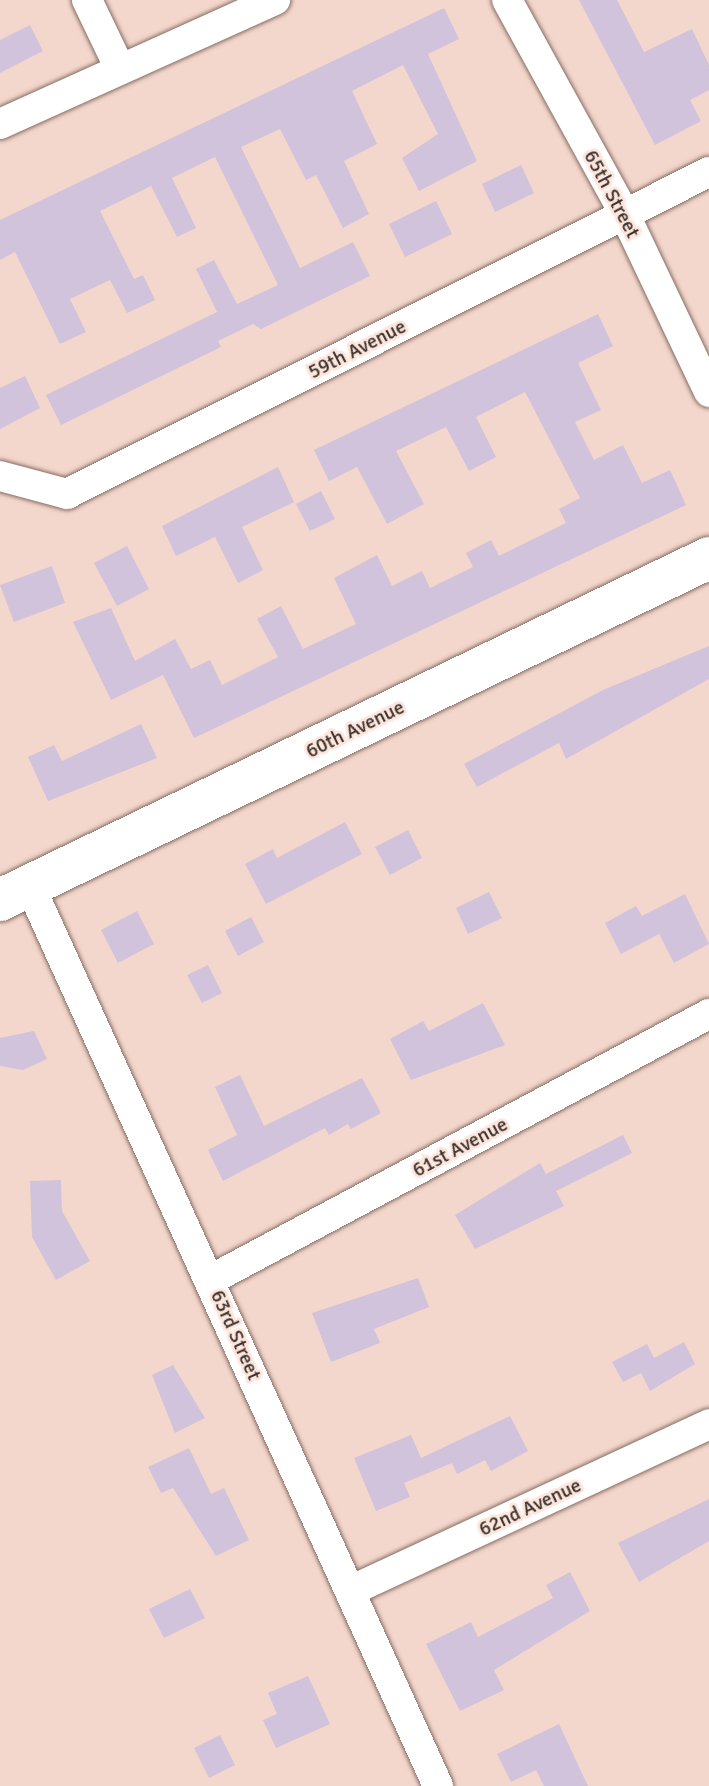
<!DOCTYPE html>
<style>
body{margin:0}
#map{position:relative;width:709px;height:1786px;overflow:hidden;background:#f4d7cc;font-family:Signika,sans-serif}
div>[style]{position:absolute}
.building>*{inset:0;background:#d0c3db}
.roads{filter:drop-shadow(0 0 2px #866d63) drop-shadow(0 0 2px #866d63)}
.street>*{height:30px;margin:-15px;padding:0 15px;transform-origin:15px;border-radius:15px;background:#fff}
.secondary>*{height:42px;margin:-21px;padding:0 21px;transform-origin:21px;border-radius:21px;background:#fff}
span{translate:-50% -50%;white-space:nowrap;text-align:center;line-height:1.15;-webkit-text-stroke:6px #fde6dd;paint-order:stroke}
.street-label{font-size:20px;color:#3b302b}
</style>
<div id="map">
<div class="building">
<i style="clip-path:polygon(579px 0,617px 0,644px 52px,692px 29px,709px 65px,709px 90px,690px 100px,701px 121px,655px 145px)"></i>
<i style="clip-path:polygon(444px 8px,459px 39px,428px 54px,477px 161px,419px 191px,402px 158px,438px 134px,403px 65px,352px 91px,377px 144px,344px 161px,369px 214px,343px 228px,316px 175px,306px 180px,280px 129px,241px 147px,300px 268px,353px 242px,370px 276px,261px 329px,253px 324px,218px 341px,221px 347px,61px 425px,46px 395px,217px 312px,196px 269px,214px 260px,237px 304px,278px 285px,215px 157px,172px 178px,196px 228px,177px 237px,151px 186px,100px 211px,134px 279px,143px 275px,155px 300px,127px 313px,110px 280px,70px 299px,86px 332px,60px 344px,15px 252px,0 260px,0 220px)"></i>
<i style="clip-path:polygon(30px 25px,43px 51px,0 73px,0 40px)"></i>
<i style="clip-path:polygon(521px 165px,534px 193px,495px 212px,482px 184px)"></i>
<i style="clip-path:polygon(436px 201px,452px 234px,405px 257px,389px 224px)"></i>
<i style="clip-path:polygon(598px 314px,613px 346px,578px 363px,601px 410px,575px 422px,594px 460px,623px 445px,642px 483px,670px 470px,686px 505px,194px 738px,163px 675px,111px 700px,73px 622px,111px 608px,135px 661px,175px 639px,191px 669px,210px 660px,222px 685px,278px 657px,257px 619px,281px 606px,303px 649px,356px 624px,334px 578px,377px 555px,392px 586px,422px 571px,430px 588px,473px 567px,466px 553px,491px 540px,499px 556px,566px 523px,559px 509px,580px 498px,525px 392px,476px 417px,496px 457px,469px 471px,446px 427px,396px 451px,424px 504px,387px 524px,357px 467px,329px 481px,314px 450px)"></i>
<i style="clip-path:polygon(25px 376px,40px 408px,0 429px,0 388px)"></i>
<i style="clip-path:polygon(278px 467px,294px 502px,242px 527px,263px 570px,238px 583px,215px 537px,176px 556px,162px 526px)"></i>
<i style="clip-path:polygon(321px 491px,335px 519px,310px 531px,296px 504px)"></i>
<i style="clip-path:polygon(127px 546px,149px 589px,117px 606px,94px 563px)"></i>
<i style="clip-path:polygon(52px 566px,65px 603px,14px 622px,0 585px)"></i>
<i style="clip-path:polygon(709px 646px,709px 679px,566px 759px,559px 743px,477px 787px,464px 764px,603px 690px)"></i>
<i style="clip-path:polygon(141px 724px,157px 758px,48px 801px,28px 757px,54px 745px,62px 761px)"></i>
<i style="clip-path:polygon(345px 822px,362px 854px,266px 904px,245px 864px,273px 849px,277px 858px)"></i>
<i style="clip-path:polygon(408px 830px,422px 858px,390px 875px,375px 847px)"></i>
<i style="clip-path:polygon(489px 892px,502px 918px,468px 934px,456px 908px)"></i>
<i style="clip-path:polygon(685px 894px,709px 944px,674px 963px,659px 934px,621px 954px,605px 923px,636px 906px,642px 916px)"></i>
<i style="clip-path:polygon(137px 911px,154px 944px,118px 963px,101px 930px)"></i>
<i style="clip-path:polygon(251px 917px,264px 942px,238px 956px,225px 931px)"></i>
<i style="clip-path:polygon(208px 965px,222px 993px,202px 1003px,187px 975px)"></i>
<i style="clip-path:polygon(483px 1003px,505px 1045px,411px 1080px,390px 1039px,423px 1021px,429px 1031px)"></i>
<i style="clip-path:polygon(34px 1031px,47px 1059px,23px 1070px,0 1066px,0 1038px)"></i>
<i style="clip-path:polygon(240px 1075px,264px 1126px,362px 1078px,381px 1113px,351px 1129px,348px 1124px,329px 1135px,325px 1128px,223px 1181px,208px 1150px,237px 1135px,215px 1087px)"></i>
<i style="clip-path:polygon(623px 1135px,632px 1153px,556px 1191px,564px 1206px,475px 1249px,455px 1215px,540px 1163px,546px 1174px)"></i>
<i style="clip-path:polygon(61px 1180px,62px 1211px,90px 1261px,56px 1280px,32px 1237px,30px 1181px)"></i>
<i style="clip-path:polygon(418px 1278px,429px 1307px,374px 1329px,380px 1343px,331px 1362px,312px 1313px)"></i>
<i style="clip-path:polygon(684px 1342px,695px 1364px,650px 1391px,641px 1373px,623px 1382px,612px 1362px,647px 1344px,654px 1358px)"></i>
<i style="clip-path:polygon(173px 1365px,205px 1418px,175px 1433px,152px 1375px)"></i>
<i style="clip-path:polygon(510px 1416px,528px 1451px,491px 1471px,485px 1460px,457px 1474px,452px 1463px,404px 1483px,410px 1497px,376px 1511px,354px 1458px,411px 1435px,421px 1458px)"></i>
<i style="clip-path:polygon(189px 1448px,211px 1494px,224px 1488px,249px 1540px,216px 1556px,173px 1488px,161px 1493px,148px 1467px)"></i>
<i style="clip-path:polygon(709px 1499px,709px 1541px,639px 1582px,618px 1543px)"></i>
<i style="clip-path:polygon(570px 1572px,590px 1611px,494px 1670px,504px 1690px,460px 1711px,426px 1644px,471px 1622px,478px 1637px,553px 1598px,546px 1585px)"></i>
<i style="clip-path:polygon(190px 1589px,205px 1618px,164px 1638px,149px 1609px)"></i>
<i style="clip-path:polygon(308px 1676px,330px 1724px,276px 1748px,263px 1720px,277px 1714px,268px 1693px)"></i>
<i style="clip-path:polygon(559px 1724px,588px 1786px,544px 1786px,536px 1770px,511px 1782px,497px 1754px)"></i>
<i style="clip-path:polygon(220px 1735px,235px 1765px,209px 1778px,194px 1748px)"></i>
</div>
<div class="roads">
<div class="street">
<i style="left:87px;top:0;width:76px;rotate:64.4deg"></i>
<i style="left:507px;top:0;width:245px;rotate:61.2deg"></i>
<i style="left:625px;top:215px;width:196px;rotate:64.6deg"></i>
<i style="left:0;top:124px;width:302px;rotate:-24.3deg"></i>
<i style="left:0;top:476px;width:69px;rotate:15deg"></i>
<i style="left:67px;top:494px;width:718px;rotate:-26.64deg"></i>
<i style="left:30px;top:886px;width:988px;rotate:65.61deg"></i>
<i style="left:212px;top:1279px;width:563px;rotate:-28.07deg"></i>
<i style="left:350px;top:1591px;width:396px;rotate:-24.9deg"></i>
</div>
<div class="secondary">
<i style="left:0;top:900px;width:787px;rotate:-25.75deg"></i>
</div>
</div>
<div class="street-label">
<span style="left:612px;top:194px;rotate:62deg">65th Street</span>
<span style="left:357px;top:349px;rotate:-27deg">59th Avenue</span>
<span style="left:355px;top:729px;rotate:-26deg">60th Avenue</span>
<span style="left:460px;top:1147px;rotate:-28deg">61st Avenue</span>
<span style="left:236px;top:1335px;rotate:66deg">63rd Street</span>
<span style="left:530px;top:1507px;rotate:-25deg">62nd Avenue</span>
</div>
</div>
